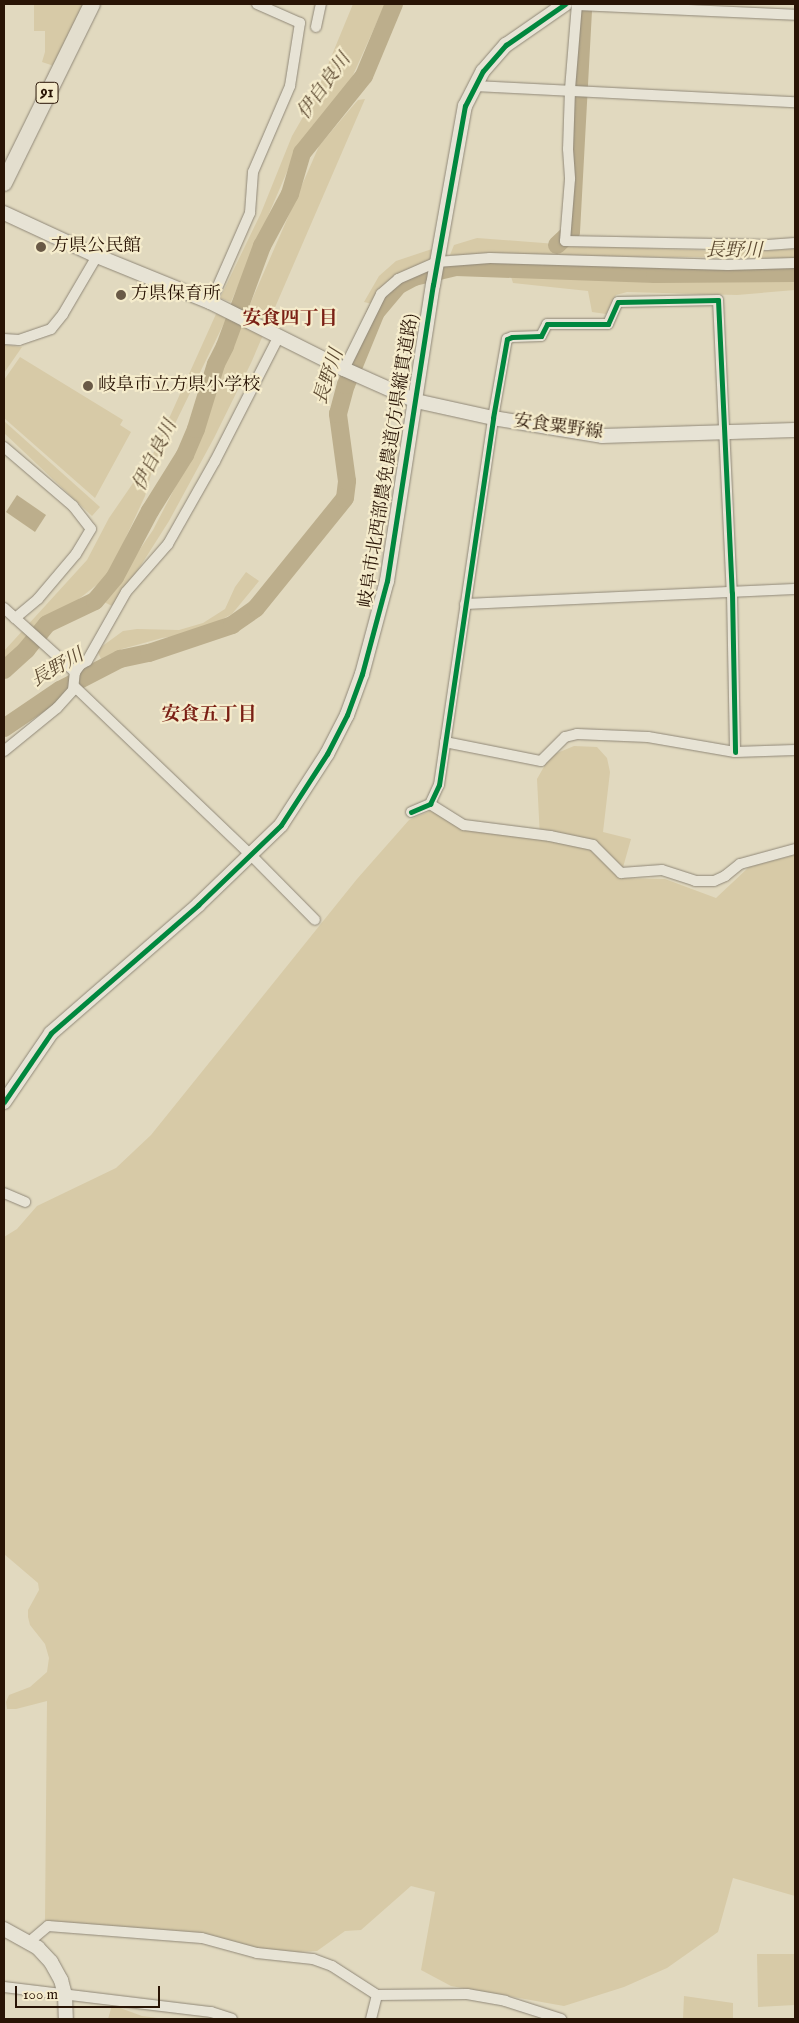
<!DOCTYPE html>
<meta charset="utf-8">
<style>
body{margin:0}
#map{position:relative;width:799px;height:2023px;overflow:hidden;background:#e1d9bf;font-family:"IM FELL English","Noto Serif JP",serif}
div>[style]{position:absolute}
.green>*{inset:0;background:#d7caa7}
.water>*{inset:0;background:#bcae8c}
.river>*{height:18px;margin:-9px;padding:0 9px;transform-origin:9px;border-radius:9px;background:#bcae8c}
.roads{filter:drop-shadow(0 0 1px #908878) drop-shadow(0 0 1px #908878)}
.street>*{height:10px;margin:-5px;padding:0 5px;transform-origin:5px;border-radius:5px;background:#e7e3d5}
.secondary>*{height:14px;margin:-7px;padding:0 7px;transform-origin:7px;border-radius:7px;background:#e7e3d5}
.primary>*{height:16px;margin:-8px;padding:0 8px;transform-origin:8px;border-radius:8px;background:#e3dece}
.cycleway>*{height:5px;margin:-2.5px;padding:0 2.5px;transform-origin:2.5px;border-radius:2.5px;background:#00873e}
.dots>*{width:14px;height:14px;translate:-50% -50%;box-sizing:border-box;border:2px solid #f5eccc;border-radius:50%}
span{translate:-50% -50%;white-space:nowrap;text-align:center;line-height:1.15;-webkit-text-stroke:4.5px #f5eccc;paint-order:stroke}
.shield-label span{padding:1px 4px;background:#f5eccc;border:1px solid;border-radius:4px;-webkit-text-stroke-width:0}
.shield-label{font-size:16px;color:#291405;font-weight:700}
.poi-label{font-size:18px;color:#291405}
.left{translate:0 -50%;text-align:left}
.street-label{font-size:18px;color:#291405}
.water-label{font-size:19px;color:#5d4a32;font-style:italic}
.neighbourhood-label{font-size:19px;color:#7a1f14;font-weight:700}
.frame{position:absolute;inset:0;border:5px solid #291405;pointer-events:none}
.scale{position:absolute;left:15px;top:1986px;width:145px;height:22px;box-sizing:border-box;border:2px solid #291405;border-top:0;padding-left:6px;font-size:15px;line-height:18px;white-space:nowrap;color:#291405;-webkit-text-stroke:4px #f5eccc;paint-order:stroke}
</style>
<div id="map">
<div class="green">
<i style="clip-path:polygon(34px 4px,85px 4px,54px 66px,42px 62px,45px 52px,45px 31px,34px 31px)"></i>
<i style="clip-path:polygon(353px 4px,385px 4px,340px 104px,306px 135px,292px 160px,231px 302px,220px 298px,261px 213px,292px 136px,315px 96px)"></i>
<i style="clip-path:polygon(365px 99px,251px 363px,214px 438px,169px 521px,136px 573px,112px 606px,104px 602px,153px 530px,180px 478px,227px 357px,319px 146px,351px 108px,358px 100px)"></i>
<i style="clip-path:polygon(477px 238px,582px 246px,747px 252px,795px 249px,795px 258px,450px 255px,454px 245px)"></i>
<i style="clip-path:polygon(432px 249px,432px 259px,405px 271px,372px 304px,364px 302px,379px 276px,396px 261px)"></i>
<i style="clip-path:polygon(509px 270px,648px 274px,795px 275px,795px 290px,737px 295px,627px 292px,616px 295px,606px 314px,592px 312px,588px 291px,513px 283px)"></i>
<i style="clip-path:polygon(216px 314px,227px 317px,152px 471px,145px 496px,108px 576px,66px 609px,52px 615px,4px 664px,4px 651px,87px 560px,109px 518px,153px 454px)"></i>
<i style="clip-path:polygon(4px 345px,22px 347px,4px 373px)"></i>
<i style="clip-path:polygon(20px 357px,123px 420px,120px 425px,131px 432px,95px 498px,4px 418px,4px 380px)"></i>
<i style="clip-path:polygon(4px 421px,100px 507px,92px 516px,4px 433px)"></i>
<i style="clip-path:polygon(246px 572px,259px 581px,232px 614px,196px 633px,162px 638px,122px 649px,101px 659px,97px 650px,123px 631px,137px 629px,179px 630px,203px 623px,225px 609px,235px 587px)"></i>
<i style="clip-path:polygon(574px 746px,597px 747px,607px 758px,610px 772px,603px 832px,631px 839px,620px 878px,665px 879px,716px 898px,749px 867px,795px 855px,795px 1896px,733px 1878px,718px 1932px,667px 1968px,624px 1987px,564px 2006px,451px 1986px,421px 1970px,435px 1892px,411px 1886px,361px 1930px,345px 1931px,317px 1951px,279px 1953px,45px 1921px,47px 1701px,16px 1709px,7px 1709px,6px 1702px,9px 1695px,30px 1687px,47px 1672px,49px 1658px,45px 1644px,30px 1625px,28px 1617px,28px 1610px,39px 1590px,38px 1583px,4px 1554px,4px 1237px,17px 1229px,37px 1206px,116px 1168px,151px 1135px,357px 879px,409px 820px,430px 811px,488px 829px,540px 838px,537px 779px,550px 756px)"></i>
<i style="clip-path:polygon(757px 1954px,795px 1954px,795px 2005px,758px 2007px)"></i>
<i style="clip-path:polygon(684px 1996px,733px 2003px,733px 2019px,683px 2019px)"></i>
<i style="clip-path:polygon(112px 2005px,142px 2016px,166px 2019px,108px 2019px)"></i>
</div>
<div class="water">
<i style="clip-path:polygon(17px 495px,46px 515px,35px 532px,6px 512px)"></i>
</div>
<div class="river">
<i style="left:557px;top:245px;width:19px;rotate:-43deg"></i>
<i style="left:571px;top:232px;width:224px;rotate:-86.9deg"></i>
<i style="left:4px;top:670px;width:30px;rotate:-42deg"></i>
<i style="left:26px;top:650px;width:33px;rotate:-51deg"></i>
<i style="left:47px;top:624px;width:53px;rotate:-25.6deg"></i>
<i style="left:95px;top:601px;width:31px;rotate:-50deg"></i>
<i style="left:115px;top:577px;width:75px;rotate:-62.1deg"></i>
<i style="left:150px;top:511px;width:66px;rotate:-58deg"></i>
<i style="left:185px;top:455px;width:28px;rotate:-67deg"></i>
<i style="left:196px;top:429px;width:68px;rotate:-72.9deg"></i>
<i style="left:216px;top:364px;width:20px;rotate:-63deg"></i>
<i style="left:225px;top:346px;width:107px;rotate:-69.7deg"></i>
<i style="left:262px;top:246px;width:59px;rotate:-61.7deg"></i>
<i style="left:290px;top:194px;width:43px;rotate:-73.7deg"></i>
<i style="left:302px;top:153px;width:99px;rotate:-51.2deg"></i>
<i style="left:364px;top:76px;width:78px;rotate:-67.4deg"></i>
<i style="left:4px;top:728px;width:68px;rotate:-34.2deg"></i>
<i style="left:60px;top:690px;width:68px;rotate:-27.3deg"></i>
<i style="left:120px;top:659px;width:30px;rotate:-12deg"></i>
<i style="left:149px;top:653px;width:88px;rotate:-18.6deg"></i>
<i style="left:232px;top:625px;width:29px;rotate:-35deg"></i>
<i style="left:256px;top:608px;width:141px;rotate:-51deg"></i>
<i style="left:345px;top:498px;width:17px;rotate:-83deg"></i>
<i style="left:347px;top:481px;width:68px;rotate:-97.7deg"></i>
<i style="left:338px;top:414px;width:30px;rotate:-75deg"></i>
<i style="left:346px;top:385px;width:79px;rotate:-67.7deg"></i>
<i style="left:376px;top:312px;width:35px;rotate:-50deg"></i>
<i style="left:399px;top:285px;width:17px;rotate:-28deg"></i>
<i style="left:414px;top:277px;width:43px;rotate:-13.4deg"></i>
<i style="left:456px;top:267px;width:199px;rotate:2deg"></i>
<i style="left:655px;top:274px;width:140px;rotate:-0.4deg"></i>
</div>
<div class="roads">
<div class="street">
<i style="left:577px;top:4px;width:86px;rotate:94.7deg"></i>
<i style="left:570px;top:90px;width:59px;rotate:91.9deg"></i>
<i style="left:568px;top:149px;width:30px;rotate:86deg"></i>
<i style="left:570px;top:179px;width:62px;rotate:94.6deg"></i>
<i style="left:565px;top:241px;width:202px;rotate:1.1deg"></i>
<i style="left:767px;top:245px;width:28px;rotate:-4deg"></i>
<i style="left:577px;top:5px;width:218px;rotate:2.6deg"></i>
<i style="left:316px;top:27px;width:24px;rotate:-78deg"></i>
<i style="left:475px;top:86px;width:320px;rotate:2.9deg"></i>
<i style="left:214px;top:295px;width:90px;rotate:-66.3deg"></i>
<i style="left:250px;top:213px;width:41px;rotate:-85.8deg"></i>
<i style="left:253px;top:172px;width:94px;rotate:-66.7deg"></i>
<i style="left:290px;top:86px;width:64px;rotate:-81deg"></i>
<i style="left:300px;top:23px;width:47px;rotate:-156.2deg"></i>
<i style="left:4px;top:339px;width:15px;rotate:4deg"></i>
<i style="left:19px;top:340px;width:34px;rotate:-19deg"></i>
<i style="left:51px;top:329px;width:19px;rotate:-51deg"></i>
<i style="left:63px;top:314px;width:67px;rotate:-59.6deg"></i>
<i style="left:344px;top:369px;width:84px;rotate:-63.7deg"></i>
<i style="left:381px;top:294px;width:23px;rotate:-41deg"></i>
<i style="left:398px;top:279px;width:43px;rotate:-23.6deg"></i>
<i style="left:437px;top:262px;width:53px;rotate:-4.3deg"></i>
<i style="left:490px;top:258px;width:238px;rotate:1.7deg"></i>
<i style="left:728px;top:265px;width:67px;rotate:-1.7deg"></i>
<i style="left:4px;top:447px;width:91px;rotate:40.5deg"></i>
<i style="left:73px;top:506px;width:29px;rotate:52deg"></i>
<i style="left:91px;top:529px;width:29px;rotate:121deg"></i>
<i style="left:76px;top:554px;width:59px;rotate:130.2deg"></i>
<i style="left:38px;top:599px;width:30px;rotate:140deg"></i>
<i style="left:465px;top:604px;width:330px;rotate:-2.6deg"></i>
<i style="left:4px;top:608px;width:96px;rotate:42deg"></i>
<i style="left:75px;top:687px;width:243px;rotate:43.7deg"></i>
<i style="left:251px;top:855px;width:91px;rotate:45.4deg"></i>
<i style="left:445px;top:742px;width:98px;rotate:11.2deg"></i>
<i style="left:541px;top:761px;width:34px;rotate:-45deg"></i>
<i style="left:565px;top:737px;width:12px;rotate:-14deg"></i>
<i style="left:577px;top:734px;width:71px;rotate:2.4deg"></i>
<i style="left:648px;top:737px;width:88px;rotate:9.8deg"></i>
<i style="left:735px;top:752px;width:60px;rotate:-1.9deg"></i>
<i style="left:4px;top:751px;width:68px;rotate:-39.1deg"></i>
<i style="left:57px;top:708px;width:24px;rotate:-48deg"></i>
<i style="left:73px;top:690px;width:18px;rotate:-84deg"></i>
<i style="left:75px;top:672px;width:9px;rotate:-54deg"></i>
<i style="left:80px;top:665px;width:8px;rotate:-30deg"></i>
<i style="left:87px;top:661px;width:79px;rotate:-60.5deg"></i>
<i style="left:126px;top:592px;width:64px;rotate:-48.8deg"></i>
<i style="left:168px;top:544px;width:95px;rotate:-60.5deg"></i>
<i style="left:215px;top:461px;width:140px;rotate:-62.9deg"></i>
<i style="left:430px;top:804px;width:40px;rotate:32deg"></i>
<i style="left:464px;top:825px;width:87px;rotate:7.3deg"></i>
<i style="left:550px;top:836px;width:44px;rotate:11.8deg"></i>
<i style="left:593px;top:845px;width:40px;rotate:45deg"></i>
<i style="left:621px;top:873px;width:41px;rotate:-4.2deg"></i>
<i style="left:662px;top:870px;width:35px;rotate:18deg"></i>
<i style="left:695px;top:881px;width:19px"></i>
<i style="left:714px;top:881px;width:12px;rotate:-24deg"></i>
<i style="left:725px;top:876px;width:19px;rotate:-39deg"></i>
<i style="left:740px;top:864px;width:57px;rotate:-15.3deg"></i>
<i style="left:411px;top:812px;width:21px;rotate:-23deg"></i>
<i style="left:430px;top:804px;width:21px;rotate:-65deg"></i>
<i style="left:439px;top:785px;width:371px;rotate:-81.6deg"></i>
<i style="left:493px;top:418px;width:80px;rotate:-80deg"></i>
<i style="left:507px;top:339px;width:5px;rotate:-22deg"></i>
<i style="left:512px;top:337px;width:29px;rotate:-2deg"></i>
<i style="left:541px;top:336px;width:13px;rotate:-63deg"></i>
<i style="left:547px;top:324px;width:61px"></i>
<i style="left:608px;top:324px;width:24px;rotate:-66deg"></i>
<i style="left:618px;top:302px;width:100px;rotate:-1.1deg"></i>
<i style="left:718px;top:300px;width:293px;rotate:87.3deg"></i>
<i style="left:732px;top:593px;width:159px;rotate:88.9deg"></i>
<i style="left:4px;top:1193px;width:23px;rotate:23deg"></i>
<i style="left:29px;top:1942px;width:25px;rotate:-40deg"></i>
<i style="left:48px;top:1926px;width:154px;rotate:4.5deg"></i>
<i style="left:202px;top:1938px;width:57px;rotate:15.3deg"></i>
<i style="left:257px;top:1953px;width:56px;rotate:6.1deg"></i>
<i style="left:313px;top:1959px;width:20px;rotate:20deg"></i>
<i style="left:332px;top:1966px;width:54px;rotate:32.8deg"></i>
<i style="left:377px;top:1995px;width:90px;rotate:-0.6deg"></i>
<i style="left:467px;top:1994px;width:39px;rotate:10deg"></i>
<i style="left:505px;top:2001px;width:59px;rotate:17.8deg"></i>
<i style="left:4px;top:1987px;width:209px;rotate:6.9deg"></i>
<i style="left:211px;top:2012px;width:22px;rotate:18deg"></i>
<i style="left:371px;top:2019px;width:25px;rotate:-76deg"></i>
</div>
<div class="secondary">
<i style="left:4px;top:213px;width:102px;rotate:24.8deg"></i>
<i style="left:97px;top:256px;width:122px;rotate:22.2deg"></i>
<i style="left:210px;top:302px;width:150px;rotate:26.6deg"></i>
<i style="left:344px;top:369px;width:79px;rotate:24deg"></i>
<i style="left:416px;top:401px;width:79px;rotate:12.4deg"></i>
<i style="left:493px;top:418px;width:110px;rotate:9.4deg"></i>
<i style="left:602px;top:436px;width:193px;rotate:-1.8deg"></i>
<i style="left:4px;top:1102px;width:83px;rotate:-55.7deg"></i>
<i style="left:51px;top:1033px;width:195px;rotate:-41deg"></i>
<i style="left:198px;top:905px;width:115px;rotate:-43.9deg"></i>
<i style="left:281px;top:825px;width:85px;rotate:-57.1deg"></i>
<i style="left:327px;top:754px;width:44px;rotate:-62.9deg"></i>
<i style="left:347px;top:715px;width:44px;rotate:-69.9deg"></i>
<i style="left:362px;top:674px;width:96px;rotate:-75deg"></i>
<i style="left:387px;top:581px;width:300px;rotate:-81.2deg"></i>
<i style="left:433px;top:285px;width:182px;rotate:-79.9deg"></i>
<i style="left:465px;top:106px;width:39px;rotate:-63deg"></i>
<i style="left:483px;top:71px;width:35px;rotate:-49deg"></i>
<i style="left:506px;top:45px;width:72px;rotate:-34.8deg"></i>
<i style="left:4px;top:1929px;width:39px;rotate:29deg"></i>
<i style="left:38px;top:1948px;width:19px;rotate:47deg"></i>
<i style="left:51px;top:1962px;width:21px;rotate:61deg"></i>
<i style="left:61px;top:1980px;width:16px;rotate:75deg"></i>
<i style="left:65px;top:1995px;width:24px;rotate:88deg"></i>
</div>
<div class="primary">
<i style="left:4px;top:183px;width:199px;rotate:-63.8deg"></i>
</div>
</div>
<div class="cycleway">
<i style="left:411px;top:812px;width:21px;rotate:-23deg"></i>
<i style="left:430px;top:804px;width:21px;rotate:-65deg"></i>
<i style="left:439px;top:785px;width:371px;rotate:-81.6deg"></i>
<i style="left:493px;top:418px;width:80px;rotate:-80deg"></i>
<i style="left:507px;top:339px;width:5px;rotate:-22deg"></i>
<i style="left:512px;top:337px;width:29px;rotate:-2deg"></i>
<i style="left:541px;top:336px;width:13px;rotate:-63deg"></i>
<i style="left:547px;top:324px;width:61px"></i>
<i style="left:608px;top:324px;width:24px;rotate:-66deg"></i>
<i style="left:618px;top:302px;width:100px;rotate:-1.1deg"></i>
<i style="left:718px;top:300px;width:293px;rotate:87.3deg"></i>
<i style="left:732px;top:593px;width:159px;rotate:88.9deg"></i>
<i style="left:4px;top:1102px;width:83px;rotate:-55.7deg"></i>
<i style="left:51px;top:1033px;width:195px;rotate:-41deg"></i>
<i style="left:198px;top:905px;width:115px;rotate:-43.9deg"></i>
<i style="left:281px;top:825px;width:85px;rotate:-57.1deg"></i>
<i style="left:327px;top:754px;width:44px;rotate:-62.9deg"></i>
<i style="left:347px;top:715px;width:44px;rotate:-69.9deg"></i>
<i style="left:362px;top:674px;width:96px;rotate:-75deg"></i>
<i style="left:387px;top:581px;width:300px;rotate:-81.2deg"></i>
<i style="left:433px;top:285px;width:182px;rotate:-79.9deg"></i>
<i style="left:465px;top:106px;width:39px;rotate:-63deg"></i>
<i style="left:483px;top:71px;width:35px;rotate:-49deg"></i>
<i style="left:506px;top:45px;width:72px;rotate:-34.8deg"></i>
</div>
<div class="dots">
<i style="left:41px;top:247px;background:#695946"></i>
<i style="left:121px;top:295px;background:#695946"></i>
<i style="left:88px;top:386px;background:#695946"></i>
</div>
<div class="shield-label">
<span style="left:47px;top:93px">91</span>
</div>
<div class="poi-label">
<span class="left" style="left:51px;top:247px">方県公民館</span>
<span class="left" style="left:131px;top:295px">方県保育所</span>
<span class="left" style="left:98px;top:386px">岐阜市立方県小学校</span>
</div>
<div class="street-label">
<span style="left:558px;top:428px;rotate:8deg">安食粟野線</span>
<span style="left:390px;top:461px;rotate:-81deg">岐阜市北西部農免農道(方県縦貫道路)</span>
</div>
<div class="water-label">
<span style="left:325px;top:87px;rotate:-54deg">伊自良川</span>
<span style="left:734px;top:252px">長野川</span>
<span style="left:330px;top:377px;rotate:-72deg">長野川</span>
<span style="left:156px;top:456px;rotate:-64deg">伊自良川</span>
<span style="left:58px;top:669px;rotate:-30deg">長野川</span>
</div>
<div class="neighbourhood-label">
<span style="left:290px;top:320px">安食四丁目</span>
<span style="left:209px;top:716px">安食五丁目</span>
</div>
<div class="frame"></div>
<div class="scale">100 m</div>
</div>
